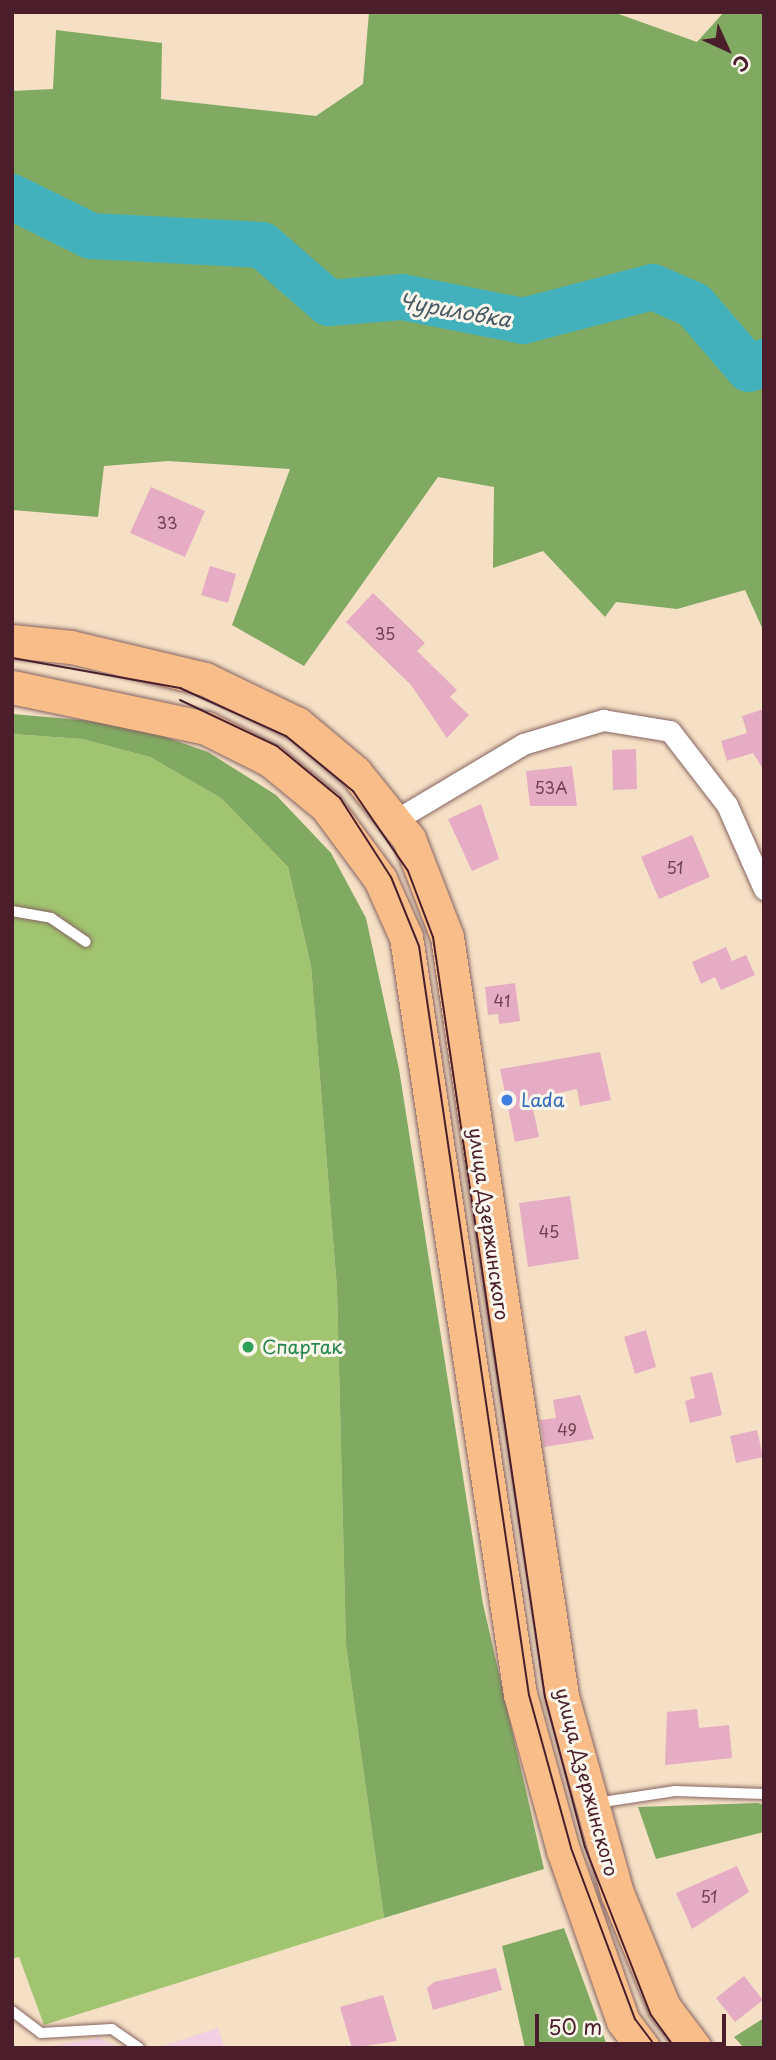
<!DOCTYPE html>
<meta charset="utf-8">
<style>
body{margin:0}
#map{position:relative;width:776px;height:2060px;overflow:hidden;background:#f5e0c5;font-family:"Playpen Sans",sans-serif}
div>[style]{position:absolute}
.built>*{inset:0;background:#f2cfe1}
.green>*{inset:0;background:#a0c46f}
.forest>*{inset:0;background:#80aa62}
.river>*{height:46px;margin:-23px;padding:0 23px;transform-origin:23px;border-radius:23px;background:#42b1bc}
.building>*{inset:0;background:#e5acc3}
.roads{filter:drop-shadow(0 0 2px #866361) drop-shadow(0 0 2px #866361)}
.service>*{height:10px;margin:-5px;padding:0 5px;transform-origin:5px;border-radius:5px;background:#fff}
.minor>*{height:21px;margin:-10.5px;padding:0 10.5px;transform-origin:10.5px;border-radius:10.5px;background:#fff}
.primary>*{height:33px;margin:-16.5px;padding:0 16.5px;transform-origin:16.5px;border-radius:16.5px;background:#f8bd89}
.tram>*{height:2px;margin:-1px;padding:0 1px;transform-origin:1px;border-radius:1px;background:#4a1f2b}
.dots>*{width:19px;height:19px;translate:-50% -50%;box-sizing:border-box;border:4px solid #fbf7ec;border-radius:50%}
span{translate:-50% -50%;white-space:nowrap;text-align:center;line-height:1.15;-webkit-text-stroke:6px #fbf7ec;paint-order:stroke}
.number-label{font-size:16px;color:#714251}
.number-label span{-webkit-text-stroke-width:0}
.shop-label{font-size:19px;color:#366cbe}
.left{translate:0 -50%;text-align:left}
.street-label{font-size:19px;color:#4a1f2b}
.leisure-label{font-size:19px;color:#27864d}
.water-label{font-size:21px;color:#475965;font-style:italic}
.frame{position:absolute;inset:0;border:14px solid #4a1f2b;pointer-events:none}
.north{position:absolute;left:692px;top:14px;width:70px;height:70px;-webkit-text-stroke:5px #fbf7ec;paint-order:stroke;rotate:135deg;font-size:19px;font-weight:700;line-height:28px;text-align:center;color:#4a1f2b}
.north::after{content:'';display:block;margin:auto;width:24px;height:32px;background:#4a1f2b;clip-path:polygon(50% 0,100% 100%,50% 72%,0 100%)}
.scale{position:absolute;left:535px;top:2014px;width:191px;height:32px;box-sizing:border-box;border:4px solid #4a1f2b;border-top:0;padding-left:9px;font-size:21px;line-height:24px;white-space:nowrap;color:#4a1f2b;-webkit-text-stroke:5px #fbf7ec;paint-order:stroke}
</style>
<div id="map">
<div class="built">
<i style="clip-path:polygon(218px 2028px,225px 2048px,156px 2048px)"></i>
<i style="clip-path:polygon(98px 2038px,123px 2048px,40px 2048px)"></i>
</div>
<div class="green">
<i style="clip-path:polygon(12px 734px,82px 739px,150px 757px,221px 798px,288px 867px,311px 966px,337px 1289px,346px 1645px,384px 1918px,44px 2025px,19px 1957px,12px 1959px)"></i>
</div>
<div class="forest">
<i style="clip-path:polygon(369px 12px,613px 12px,697px 42px,724px 12px,764px 12px,764px 632px,745px 590px,677px 609px,616px 602px,605px 617px,543px 551px,493px 568px,494px 487px,438px 477px,304px 666px,232px 625px,290px 469px,168px 461px,104px 466px,98px 517px,12px 510px,12px 91px,53px 89px,56px 30px,162px 43px,161px 99px,316px 116px,363px 84px)"></i>
<i style="clip-path:polygon(12px 714px,128px 724px,208px 752px,276px 795px,331px 853px,366px 918px,399px 1069px,483px 1604px,544px 1869px,384px 1918px,346px 1645px,337px 1289px,311px 966px,288px 867px,221px 798px,150px 757px,82px 739px,12px 734px)"></i>
<i style="clip-path:polygon(758px 1803px,764px 1805px,764px 1832px,656px 1859px,638px 1807px)"></i>
<i style="clip-path:polygon(564px 1928px,608px 2048px,525px 2048px,502px 1946px)"></i>
<i style="clip-path:polygon(764px 2018px,764px 2048px,744px 2048px,734px 2037px)"></i>
</div>
<div class="river">
<i style="left:12px;top:197px;width:88px;rotate:26.3deg"></i>
<i style="left:91px;top:236px;width:171px;rotate:3deg"></i>
<i style="left:262px;top:245px;width:89px;rotate:40.9deg"></i>
<i style="left:329px;top:303px;width:73px;rotate:-4.7deg"></i>
<i style="left:402px;top:297px;width:123px;rotate:11.2deg"></i>
<i style="left:523px;top:321px;width:134px;rotate:-14.7deg"></i>
<i style="left:653px;top:287px;width:45px;rotate:23.7deg"></i>
<i style="left:694px;top:305px;width:84px;rotate:49.3deg"></i>
<i style="left:749px;top:369px;width:17px;rotate:-25deg"></i>
</div>
<div class="building">
<i style="clip-path:polygon(151px 487px,205px 511px,185px 557px,130px 533px)"></i>
<i style="clip-path:polygon(210px 566px,236px 574px,228px 603px,201px 595px)"></i>
<i style="clip-path:polygon(373px 593px,425px 643px,417px 651px,457px 690px,450px 697px,469px 715px,447px 738px,411px 685px,346px 622px)"></i>
<i style="clip-path:polygon(764px 709px,764px 771px,753px 753px,727px 761px,721px 741px,747px 733px,742px 716px)"></i>
<i style="clip-path:polygon(636px 749px,637px 789px,613px 790px,612px 750px)"></i>
<i style="clip-path:polygon(572px 766px,577px 806px,530px 806px,526px 771px)"></i>
<i style="clip-path:polygon(481px 804px,499px 859px,472px 871px,448px 819px)"></i>
<i style="clip-path:polygon(692px 835px,710px 877px,659px 899px,641px 857px)"></i>
<i style="clip-path:polygon(726px 947px,732px 961px,746px 955px,755px 975px,721px 990px,715px 977px,701px 984px,692px 962px)"></i>
<i style="clip-path:polygon(515px 983px,520px 1021px,499px 1024px,498px 1014px,488px 1015px,485px 987px)"></i>
<i style="clip-path:polygon(600px 1052px,611px 1100px,580px 1106px,577px 1089px,531px 1099px,539px 1137px,515px 1142px,500px 1069px)"></i>
<i style="clip-path:polygon(570px 1196px,579px 1259px,528px 1267px,519px 1203px)"></i>
<i style="clip-path:polygon(646px 1330px,656px 1367px,635px 1374px,624px 1337px)"></i>
<i style="clip-path:polygon(712px 1372px,722px 1415px,690px 1423px,685px 1401px,695px 1398px,690px 1377px)"></i>
<i style="clip-path:polygon(580px 1395px,594px 1439px,544px 1447px,540px 1420px,556px 1418px,553px 1400px)"></i>
<i style="clip-path:polygon(757px 1430px,763px 1457px,736px 1463px,730px 1436px)"></i>
<i style="clip-path:polygon(697px 1709px,699px 1728px,729px 1725px,732px 1758px,665px 1765px,667px 1712px)"></i>
<i style="clip-path:polygon(737px 1866px,749px 1892px,692px 1929px,676px 1893px)"></i>
<i style="clip-path:polygon(496px 1968px,502px 1990px,433px 2010px,427px 1988px,434px 1982px)"></i>
<i style="clip-path:polygon(744px 1976px,763px 2000px,735px 2022px,716px 1998px)"></i>
<i style="clip-path:polygon(383px 1995px,397px 2041px,352px 2048px,340px 2007px)"></i>
</div>
<div class="roads">
<div class="service">
<i style="left:12px;top:911px;width:40px;rotate:10deg"></i>
<i style="left:51px;top:918px;width:42px;rotate:34.4deg"></i>
<i style="left:596px;top:1803px;width:80px;rotate:-8.6deg"></i>
<i style="left:675px;top:1791px;width:89px;rotate:1.9deg"></i>
<i style="left:12px;top:2011px;width:36px;rotate:37deg"></i>
<i style="left:41px;top:2033px;width:71px;rotate:-3.2deg"></i>
<i style="left:112px;top:2029px;width:33px;rotate:35deg"></i>
</div>
<div class="minor">
<i style="left:394px;top:821px;width:150px;rotate:-30.8deg"></i>
<i style="left:523px;top:744px;width:84px;rotate:-16.7deg"></i>
<i style="left:603px;top:720px;width:68px;rotate:9.3deg"></i>
<i style="left:670px;top:731px;width:93px;rotate:52.4deg"></i>
<i style="left:727px;top:805px;width:92px;rotate:66.2deg"></i>
</div>
<div class="primary">
<i style="left:12px;top:641px;width:59px;rotate:5.8deg"></i>
<i style="left:71px;top:647px;width:138px;rotate:13.4deg"></i>
<i style="left:205px;top:679px;width:103px;rotate:25.8deg"></i>
<i style="left:298px;top:724px;width:75px;rotate:40.1deg"></i>
<i style="left:355px;top:772px;width:86px;rotate:51.1deg"></i>
<i style="left:409px;top:839px;width:105px;rotate:68.8deg"></i>
<i style="left:447px;top:937px;width:768px;rotate:81.38deg"></i>
<i style="left:562px;top:1696px;width:205px;rotate:74.4deg"></i>
<i style="left:617px;top:1893px;width:123px;rotate:67.6deg"></i>
<i style="left:664px;top:2007px;width:51px;rotate:52.9deg"></i>
<i style="left:12px;top:687px;width:198px;rotate:11.9deg"></i>
<i style="left:206px;top:728px;width:72px;rotate:26.6deg"></i>
<i style="left:270px;top:760px;width:72px;rotate:39.4deg"></i>
<i style="left:326px;top:806px;width:91px;rotate:53.5deg"></i>
<i style="left:380px;top:879px;width:64px;rotate:65.9deg"></i>
<i style="left:406px;top:937px;width:766px;rotate:81.44deg"></i>
<i style="left:520px;top:1694px;width:162px;rotate:74.6deg"></i>
<i style="left:563px;top:1850px;width:181px;rotate:70.7deg"></i>
<i style="left:623px;top:2021px;width:34px;rotate:53deg"></i>
</div>
</div>
<div class="tram">
<i style="left:12px;top:658px;width:171px;rotate:10.1deg"></i>
<i style="left:180px;top:688px;width:116px;rotate:24.4deg"></i>
<i style="left:286px;top:736px;width:87px;rotate:39.4deg"></i>
<i style="left:353px;top:791px;width:97px;rotate:55.5deg"></i>
<i style="left:408px;top:871px;width:71px;rotate:69.3deg"></i>
<i style="left:433px;top:937px;width:768px;rotate:81.62deg"></i>
<i style="left:545px;top:1697px;width:155px;rotate:75.1deg"></i>
<i style="left:585px;top:1847px;width:180px;rotate:68.6deg"></i>
<i style="left:651px;top:2015px;width:41px;rotate:54deg"></i>
<i style="left:180px;top:700px;width:107px;rotate:25.4deg"></i>
<i style="left:277px;top:746px;width:82px;rotate:39.5deg"></i>
<i style="left:340px;top:798px;width:94px;rotate:57.2deg"></i>
<i style="left:391px;top:877px;width:74px;rotate:67.9deg"></i>
<i style="left:419px;top:946px;width:757px;rotate:81.65deg"></i>
<i style="left:529px;top:1695px;width:159px;rotate:74.6deg"></i>
<i style="left:571px;top:1848px;width:183px;rotate:69.5deg"></i>
<i style="left:635px;top:2019px;width:36px;rotate:53deg"></i>
</div>
<div class="dots">
<i style="left:507px;top:1100px;background:#3f7fe0"></i>
<i style="left:248px;top:1347px;background:#2e9e5b"></i>
</div>
<div class="number-label">
<span style="left:167px;top:522px">33</span>
<span style="left:385px;top:633px">35</span>
<span style="left:551px;top:787px">53А</span>
<span style="left:675px;top:867px">51</span>
<span style="left:502px;top:1000px">41</span>
<span style="left:549px;top:1231px">45</span>
<span style="left:567px;top:1429px">49</span>
<span style="left:709px;top:1896px">51</span>
</div>
<div class="shop-label">
<span class="left" style="left:521px;top:1100px">Lada</span>
</div>
<div class="street-label">
<span style="left:489px;top:1224px;rotate:82deg">улица Дзержинского</span>
<span style="left:587px;top:1782px;rotate:75deg">улица Дзержинского</span>
</div>
<div class="leisure-label">
<span class="left" style="left:262px;top:1347px">Спартак</span>
</div>
<div class="water-label">
<span style="left:455px;top:309px;rotate:10deg">Чуриловка</span>
</div>
<div class="frame"></div>
<div class="north">С</div>
<div class="scale">50 m</div>
</div>
